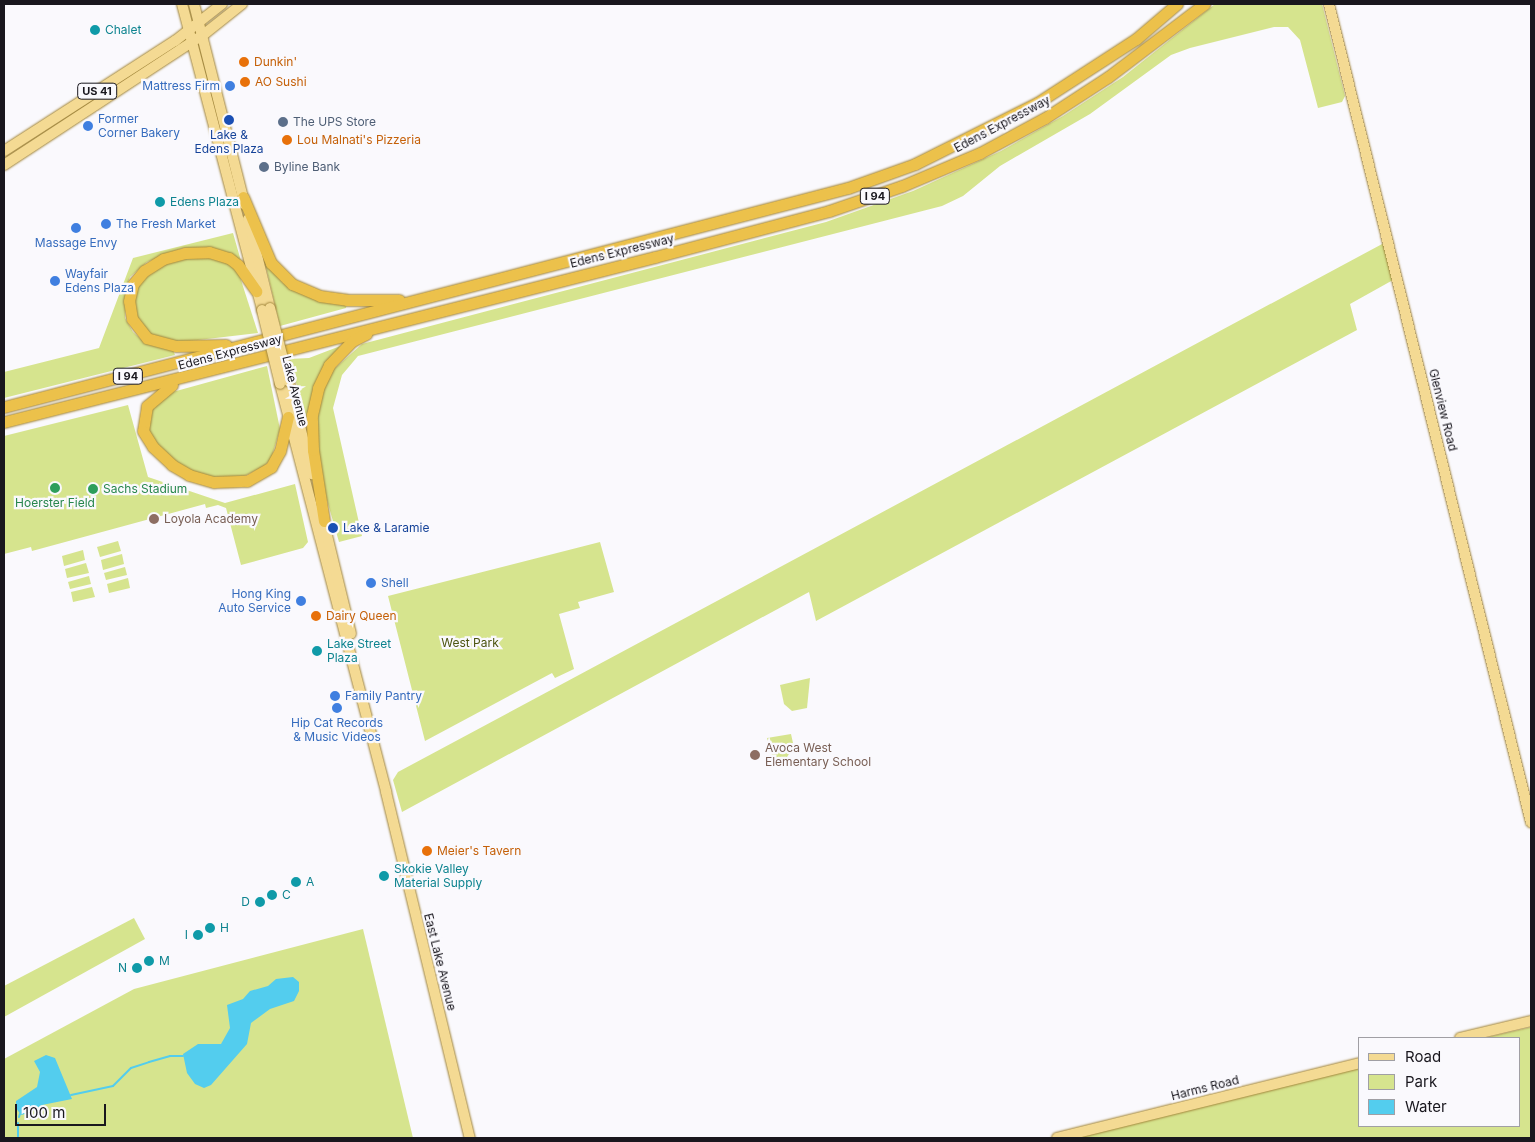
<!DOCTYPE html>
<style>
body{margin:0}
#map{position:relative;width:1535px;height:1142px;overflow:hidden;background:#faf9fd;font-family:Inter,sans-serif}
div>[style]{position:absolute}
.green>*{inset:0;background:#d6e48e}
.water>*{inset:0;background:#53cdee}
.stream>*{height:2px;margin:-1px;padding:0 1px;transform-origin:1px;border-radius:1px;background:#53cdee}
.roads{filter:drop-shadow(0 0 1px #a2863b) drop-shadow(0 0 1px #a2863b)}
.major>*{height:10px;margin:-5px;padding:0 5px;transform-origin:5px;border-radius:5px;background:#f4da93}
.highway>*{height:11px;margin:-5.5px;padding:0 5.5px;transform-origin:5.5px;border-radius:5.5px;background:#ecc14b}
.bridges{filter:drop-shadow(0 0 1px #a2863b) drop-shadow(0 0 1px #a2863b)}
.major-bridge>*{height:10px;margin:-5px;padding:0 5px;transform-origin:5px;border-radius:5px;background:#f4da93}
.dots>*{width:14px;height:14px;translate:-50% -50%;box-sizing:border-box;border:2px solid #faf9fd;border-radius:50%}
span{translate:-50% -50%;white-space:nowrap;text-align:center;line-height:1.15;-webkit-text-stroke:4.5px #faf9fd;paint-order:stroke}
.shield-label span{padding:1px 4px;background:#faf9fd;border:1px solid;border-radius:4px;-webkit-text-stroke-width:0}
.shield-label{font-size:11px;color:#19171e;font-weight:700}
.culture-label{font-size:12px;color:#0d838f}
.left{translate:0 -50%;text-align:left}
.right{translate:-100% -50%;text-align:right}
.food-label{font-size:12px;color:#c56008}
.shop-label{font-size:12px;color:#366cbe}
.service-label{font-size:12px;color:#4e5e75}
.street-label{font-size:12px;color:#19171e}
.transit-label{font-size:12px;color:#164399}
.leisure-label{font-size:12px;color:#27864d}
.education-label{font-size:12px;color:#785e54}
.park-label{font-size:12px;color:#4c5410}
.frame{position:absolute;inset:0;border:5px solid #19171e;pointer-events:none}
.legend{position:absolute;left:1358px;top:1037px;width:162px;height:90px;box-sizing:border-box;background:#faf9fd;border:1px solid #a09fa4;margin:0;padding:6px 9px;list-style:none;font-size:15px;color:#19171e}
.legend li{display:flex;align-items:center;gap:10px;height:25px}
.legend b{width:25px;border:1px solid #a09fa4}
.scale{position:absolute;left:15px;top:1104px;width:91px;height:22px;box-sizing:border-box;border:2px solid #19171e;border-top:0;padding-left:6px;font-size:15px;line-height:18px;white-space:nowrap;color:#19171e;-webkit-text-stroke:4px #faf9fd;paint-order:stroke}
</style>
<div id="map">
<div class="green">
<i style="clip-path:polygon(1215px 4px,1322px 4px,1345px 96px,1342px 102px,1318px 108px,1300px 40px,1288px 27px,1274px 27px,1190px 48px,1171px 55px,1090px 114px,1000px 166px,963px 196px,942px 206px,358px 356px,342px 375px,333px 408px,362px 536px,339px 542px,320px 476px,316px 413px,324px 384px,333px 370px,362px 344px,826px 222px,913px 191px,1001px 151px,1063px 116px,1123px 77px)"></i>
<i style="clip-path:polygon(233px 233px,241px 261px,183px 248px,147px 262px,130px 277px,126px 287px,125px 318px,133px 332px,145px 343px,173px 350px,175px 355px,4px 398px,4px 372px,99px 348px,133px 258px)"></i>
<i style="clip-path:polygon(1384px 243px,1393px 280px,1350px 304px,1357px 330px,816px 621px,809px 592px,402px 812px,393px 780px,398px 772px)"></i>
<i style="clip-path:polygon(206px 256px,232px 265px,240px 277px,258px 333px,181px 342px,158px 338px,144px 330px,133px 310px,134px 293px,143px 279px,173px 260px)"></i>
<i style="clip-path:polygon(265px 263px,283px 283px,347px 304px,346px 308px,280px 326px)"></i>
<i style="clip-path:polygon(343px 345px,339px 352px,308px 422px,289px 359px,309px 358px)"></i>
<i style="clip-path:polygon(267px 366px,280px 429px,271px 459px,263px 467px,242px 477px,217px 478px,192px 472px,163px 453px,148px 430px,152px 406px,169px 393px)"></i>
<i style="clip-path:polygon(128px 405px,148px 477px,225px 503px,295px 484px,308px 542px,303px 548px,241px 565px,226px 508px,218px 505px,206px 508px,205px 504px,32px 551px,31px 547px,4px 554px,4px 436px)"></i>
<i style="clip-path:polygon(118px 541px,121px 551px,100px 557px,97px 547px)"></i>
<i style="clip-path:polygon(600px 542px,614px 592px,578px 602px,580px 608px,559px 614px,574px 669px,555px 678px,552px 673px,425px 741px,388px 596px)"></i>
<i style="clip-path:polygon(83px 550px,85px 560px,64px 566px,62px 556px)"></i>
<i style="clip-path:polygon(122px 554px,124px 564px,103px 570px,101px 560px)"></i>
<i style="clip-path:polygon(86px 563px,89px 573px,67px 578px,65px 569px)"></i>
<i style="clip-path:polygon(125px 567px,127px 575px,106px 580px,104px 573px)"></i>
<i style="clip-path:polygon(89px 576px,91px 584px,70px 589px,68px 582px)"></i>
<i style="clip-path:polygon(128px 578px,130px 588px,109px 593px,107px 584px)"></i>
<i style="clip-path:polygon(92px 587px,95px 597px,73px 602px,71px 592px)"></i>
<i style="clip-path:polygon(810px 678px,807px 708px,792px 711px,784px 704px,780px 685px)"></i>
<i style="clip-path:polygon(791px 734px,793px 743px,788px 744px,789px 754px,783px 763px,779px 764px,773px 759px,767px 738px)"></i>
<i style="clip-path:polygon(134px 918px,145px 939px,4px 1017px,4px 986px)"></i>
<i style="clip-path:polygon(363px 929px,413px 1138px,4px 1138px,4px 1059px,134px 989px)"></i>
<i style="clip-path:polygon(1531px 1027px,1531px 1138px,1075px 1138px,1359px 1068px,1359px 1126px,1519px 1126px,1519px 1038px,1484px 1038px)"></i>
</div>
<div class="water">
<i style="clip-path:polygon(293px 977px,299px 982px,299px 991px,294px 1001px,270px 1009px,251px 1023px,247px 1044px,211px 1085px,204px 1088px,195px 1084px,187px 1073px,183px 1054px,198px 1044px,221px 1044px,230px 1028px,227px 1005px,243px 999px,250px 991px,268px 986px,276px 979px)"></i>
<i style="clip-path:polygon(46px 1055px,55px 1058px,72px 1099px,42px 1105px,29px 1113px,21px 1115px,16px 1108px,16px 1101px,37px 1087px,40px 1072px,34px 1061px)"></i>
</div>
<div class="stream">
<i style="left:71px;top:1095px;width:43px;rotate:-12.1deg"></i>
<i style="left:113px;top:1086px;width:25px;rotate:-45deg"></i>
<i style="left:131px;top:1068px;width:19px;rotate:-18deg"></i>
<i style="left:149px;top:1062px;width:22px;rotate:-16deg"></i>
<i style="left:170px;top:1056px;width:13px"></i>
<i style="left:19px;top:1117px;width:3px;rotate:-72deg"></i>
<i style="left:18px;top:1123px;width:15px;rotate:90deg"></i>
</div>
<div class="roads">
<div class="major">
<i style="left:182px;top:4px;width:316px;rotate:75.3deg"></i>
<i style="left:194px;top:4px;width:207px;rotate:75.8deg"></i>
<i style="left:1329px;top:4px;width:843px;rotate:76.13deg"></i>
<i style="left:4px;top:151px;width:203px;rotate:-32.8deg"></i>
<i style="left:175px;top:41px;width:60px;rotate:-38.2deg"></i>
<i style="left:4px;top:165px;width:238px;rotate:-33.2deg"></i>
<i style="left:203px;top:35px;width:50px;rotate:-38.5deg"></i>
<i style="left:248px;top:219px;width:92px;rotate:76.1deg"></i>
<i style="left:289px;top:382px;width:95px;rotate:76deg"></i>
<i style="left:280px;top:384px;width:422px;rotate:75.4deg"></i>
<i style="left:386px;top:792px;width:356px;rotate:76.4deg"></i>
<i style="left:322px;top:515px;width:122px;rotate:76.3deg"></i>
<i style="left:1460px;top:1038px;width:73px;rotate:-13.5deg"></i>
<i style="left:1057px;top:1138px;width:311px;rotate:-13.9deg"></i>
</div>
<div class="highway">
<i style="left:243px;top:197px;width:72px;rotate:67deg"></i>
<i style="left:271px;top:263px;width:30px;rotate:45deg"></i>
<i style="left:292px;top:284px;width:30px;rotate:23deg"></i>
<i style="left:320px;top:296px;width:27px;rotate:8deg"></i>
<i style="left:347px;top:300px;width:52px"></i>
<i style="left:226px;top:345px;width:50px;rotate:178.9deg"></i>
<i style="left:176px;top:346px;width:30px;rotate:-165deg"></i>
<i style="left:147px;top:338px;width:24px;rotate:-128deg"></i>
<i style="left:132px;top:319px;width:18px;rotate:-99deg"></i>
<i style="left:129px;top:301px;width:17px;rotate:-77deg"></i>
<i style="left:133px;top:284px;width:17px;rotate:-50deg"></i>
<i style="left:144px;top:271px;width:22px;rotate:-32deg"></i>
<i style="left:163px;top:259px;width:23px;rotate:-15deg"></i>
<i style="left:185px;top:253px;width:24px;rotate:-2deg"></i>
<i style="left:209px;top:252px;width:21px;rotate:17deg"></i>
<i style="left:229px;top:258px;width:11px;rotate:38deg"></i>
<i style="left:238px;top:265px;width:32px;rotate:55deg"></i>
<i style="left:172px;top:385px;width:33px;rotate:140deg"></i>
<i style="left:147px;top:406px;width:25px;rotate:99deg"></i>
<i style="left:143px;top:431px;width:19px;rotate:58deg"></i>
<i style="left:153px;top:447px;width:26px;rotate:43deg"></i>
<i style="left:172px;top:465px;width:20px;rotate:30deg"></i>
<i style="left:189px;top:475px;width:26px;rotate:16deg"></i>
<i style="left:214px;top:482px;width:33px;rotate:-2deg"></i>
<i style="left:247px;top:481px;width:28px;rotate:-30deg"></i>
<i style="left:271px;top:467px;width:18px;rotate:-61deg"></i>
<i style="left:280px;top:451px;width:35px;rotate:-77deg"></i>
<i style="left:4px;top:407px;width:872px;rotate:-14.55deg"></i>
<i style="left:848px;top:188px;width:71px;rotate:-19.7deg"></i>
<i style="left:915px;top:164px;width:136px;rotate:-26.6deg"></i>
<i style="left:1037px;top:103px;width:118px;rotate:-32.9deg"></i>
<i style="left:1136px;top:39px;width:54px;rotate:-40.5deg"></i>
<i style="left:4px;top:422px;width:672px;rotate:-14.22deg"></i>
<i style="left:655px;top:257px;width:180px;rotate:-14.8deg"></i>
<i style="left:829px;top:211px;width:77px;rotate:-18.9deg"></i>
<i style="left:902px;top:186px;width:85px;rotate:-22.9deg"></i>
<i style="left:980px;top:153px;width:74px;rotate:-28.3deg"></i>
<i style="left:1045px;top:118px;width:75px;rotate:-33.1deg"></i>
<i style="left:1108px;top:77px;width:121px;rotate:-37.2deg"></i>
<i style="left:324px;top:521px;width:72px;rotate:-98.8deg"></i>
<i style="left:313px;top:450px;width:35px;rotate:-92deg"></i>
<i style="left:312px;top:415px;width:28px;rotate:-77deg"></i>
<i style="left:318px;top:388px;width:25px;rotate:-64deg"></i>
<i style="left:329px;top:365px;width:33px;rotate:-46deg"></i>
<i style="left:352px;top:341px;width:16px;rotate:-27deg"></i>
</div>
</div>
<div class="bridges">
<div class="major-bridge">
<i style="left:270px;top:308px;width:76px;rotate:75.6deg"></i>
<i style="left:262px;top:310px;width:76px;rotate:76.3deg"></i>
</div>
</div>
<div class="dots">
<i style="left:95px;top:30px;background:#0f9aa8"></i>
<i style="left:244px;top:62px;background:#e8710a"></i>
<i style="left:245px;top:82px;background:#e8710a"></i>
<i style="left:230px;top:86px;background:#3f7fe0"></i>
<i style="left:229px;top:120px;background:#1a4fb4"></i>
<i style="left:283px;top:122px;background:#5c6f8a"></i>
<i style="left:88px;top:126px;background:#3f7fe0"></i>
<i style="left:287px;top:140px;background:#e8710a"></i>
<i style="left:264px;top:167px;background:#5c6f8a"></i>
<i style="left:160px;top:202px;background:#0f9aa8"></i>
<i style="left:106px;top:224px;background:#3f7fe0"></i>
<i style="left:76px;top:228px;background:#3f7fe0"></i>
<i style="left:55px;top:281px;background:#3f7fe0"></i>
<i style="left:55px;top:488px;background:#2e9e5b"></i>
<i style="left:93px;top:489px;background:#2e9e5b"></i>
<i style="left:154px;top:519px;background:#8d6e63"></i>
<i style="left:333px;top:528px;background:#1a4fb4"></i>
<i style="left:371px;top:583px;background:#3f7fe0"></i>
<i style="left:301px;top:601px;background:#3f7fe0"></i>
<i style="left:316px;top:616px;background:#e8710a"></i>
<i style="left:317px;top:651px;background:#0f9aa8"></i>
<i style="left:335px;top:696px;background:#3f7fe0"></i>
<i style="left:337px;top:708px;background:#3f7fe0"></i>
<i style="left:755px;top:755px;background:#8d6e63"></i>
<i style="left:427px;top:851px;background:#e8710a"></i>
<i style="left:384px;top:876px;background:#0f9aa8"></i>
<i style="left:296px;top:882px;background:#0f9aa8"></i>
<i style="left:272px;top:895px;background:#0f9aa8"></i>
<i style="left:260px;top:902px;background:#0f9aa8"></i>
<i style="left:210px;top:928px;background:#0f9aa8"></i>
<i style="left:198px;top:935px;background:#0f9aa8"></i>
<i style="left:149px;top:961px;background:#0f9aa8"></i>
<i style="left:137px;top:968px;background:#0f9aa8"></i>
</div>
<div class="shield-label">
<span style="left:97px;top:91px">US 41</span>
<span style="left:875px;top:196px">I 94</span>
<span style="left:128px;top:376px">I 94</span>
</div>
<div class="culture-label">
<span class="left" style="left:105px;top:30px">Chalet</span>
<span class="left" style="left:170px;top:202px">Edens Plaza</span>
<span class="left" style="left:327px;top:651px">Lake Street<br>Plaza</span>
<span class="left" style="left:394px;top:876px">Skokie Valley<br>Material Supply</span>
<span class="left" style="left:306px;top:882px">A</span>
<span class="left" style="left:282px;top:895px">C</span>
<span class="right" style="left:250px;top:902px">D</span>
<span class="left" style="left:220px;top:928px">H</span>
<span class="right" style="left:188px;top:935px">I</span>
<span class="left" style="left:159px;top:961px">M</span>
<span class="right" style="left:127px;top:968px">N</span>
</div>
<div class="food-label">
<span class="left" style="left:254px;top:62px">Dunkin'</span>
<span class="left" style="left:255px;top:82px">AO Sushi</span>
<span class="left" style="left:297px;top:140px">Lou Malnati's Pizzeria</span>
<span class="left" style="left:326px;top:616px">Dairy Queen</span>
<span class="left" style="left:437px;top:851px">Meier's Tavern</span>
</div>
<div class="shop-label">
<span class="right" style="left:220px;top:86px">Mattress Firm</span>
<span class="left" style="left:98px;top:126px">Former<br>Corner Bakery</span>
<span class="left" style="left:116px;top:224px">The Fresh Market</span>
<span style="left:76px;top:243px">Massage Envy</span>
<span class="left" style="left:65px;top:281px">Wayfair<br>Edens Plaza</span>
<span class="left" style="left:381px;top:583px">Shell</span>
<span class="right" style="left:291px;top:601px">Hong King<br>Auto Service</span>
<span class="left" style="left:345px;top:696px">Family Pantry</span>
<span style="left:337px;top:730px">Hip Cat Records<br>&amp; Music Videos</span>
</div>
<div class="service-label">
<span class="left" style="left:293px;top:122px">The UPS Store</span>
<span class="left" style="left:274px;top:167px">Byline Bank</span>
</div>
<div class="street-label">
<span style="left:1002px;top:124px;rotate:-28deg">Edens Expressway</span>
<span style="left:622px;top:251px;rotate:-14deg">Edens Expressway</span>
<span style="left:230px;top:352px;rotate:-15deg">Edens Expressway</span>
<span style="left:295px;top:391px;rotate:76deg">Lake Avenue</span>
<span style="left:1443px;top:410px;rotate:76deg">Glenview Road</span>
<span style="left:440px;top:962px;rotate:76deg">East Lake Avenue</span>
<span style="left:1205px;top:1088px;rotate:-14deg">Harms Road</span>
</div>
<div class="transit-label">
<span style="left:229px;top:142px">Lake &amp;<br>Edens Plaza</span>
<span class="left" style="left:343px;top:528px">Lake &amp; Laramie</span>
</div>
<div class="leisure-label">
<span class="left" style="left:103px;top:489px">Sachs Stadium</span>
<span style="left:55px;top:503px">Hoerster Field</span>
</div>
<div class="education-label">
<span class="left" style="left:164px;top:519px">Loyola Academy</span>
<span class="left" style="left:765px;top:755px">Avoca West<br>Elementary School</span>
</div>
<div class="park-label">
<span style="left:470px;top:643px">West Park</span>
</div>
<div class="frame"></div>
<ul class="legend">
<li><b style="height:6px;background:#f4da93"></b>Road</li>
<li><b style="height:14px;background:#d6e48e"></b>Park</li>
<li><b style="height:14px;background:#53cdee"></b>Water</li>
</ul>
<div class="scale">100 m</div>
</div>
